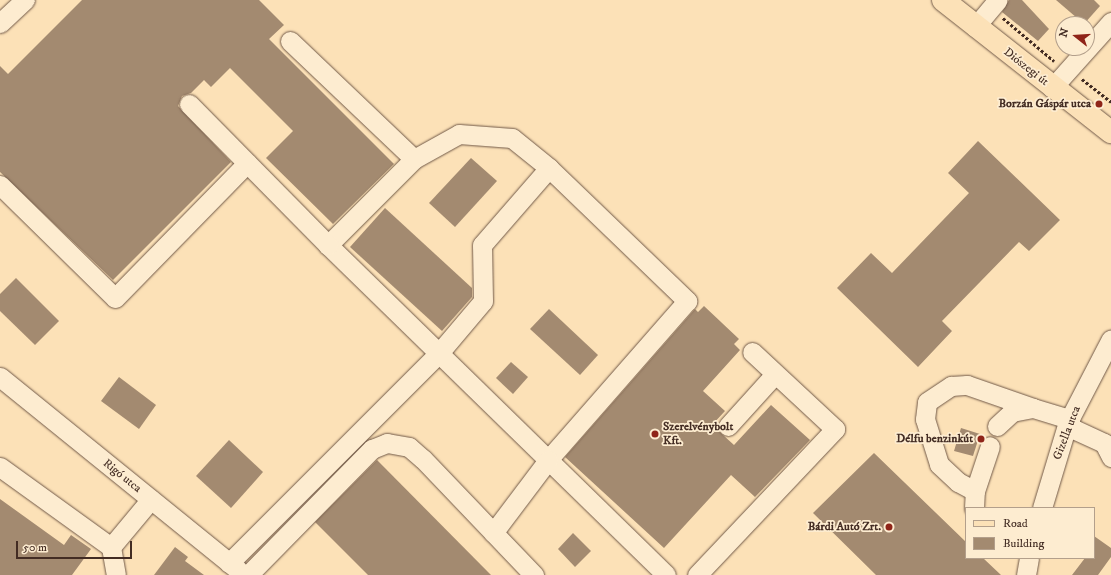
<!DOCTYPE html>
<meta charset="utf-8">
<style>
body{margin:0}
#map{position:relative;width:1111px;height:575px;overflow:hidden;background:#fce1b7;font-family:"IM FELL DW Pica",serif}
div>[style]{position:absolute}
.building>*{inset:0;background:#a38a70}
.path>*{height:2.5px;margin-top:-1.25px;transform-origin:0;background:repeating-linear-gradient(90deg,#432c23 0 3px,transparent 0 5px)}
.roads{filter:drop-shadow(0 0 1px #715948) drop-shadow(0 0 1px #715948)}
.minor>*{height:19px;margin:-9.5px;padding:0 9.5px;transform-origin:9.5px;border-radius:9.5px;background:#fdecd0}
.major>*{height:22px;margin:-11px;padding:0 11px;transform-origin:11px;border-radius:11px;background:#fce1b7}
.dots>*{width:11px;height:11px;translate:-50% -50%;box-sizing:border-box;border:2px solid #fdecd0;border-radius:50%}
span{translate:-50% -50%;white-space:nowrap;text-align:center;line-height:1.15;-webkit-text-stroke:3.5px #fdecd0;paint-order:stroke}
.street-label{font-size:12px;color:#432c23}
.poi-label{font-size:12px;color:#432c23;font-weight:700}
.right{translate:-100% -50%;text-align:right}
.left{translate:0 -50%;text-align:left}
.legend{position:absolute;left:965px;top:507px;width:130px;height:52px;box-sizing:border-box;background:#fdecd0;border:1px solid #b39f8b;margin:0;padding:5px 7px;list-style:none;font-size:12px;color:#432c23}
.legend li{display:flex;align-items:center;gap:8px;height:20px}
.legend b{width:20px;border:1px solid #b39f8b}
.north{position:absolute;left:1055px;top:16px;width:40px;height:40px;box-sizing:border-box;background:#fdecd0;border:1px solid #b39f8b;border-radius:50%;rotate:287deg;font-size:11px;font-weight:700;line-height:16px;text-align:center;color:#432c23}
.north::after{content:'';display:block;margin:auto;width:14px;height:18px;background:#8f2418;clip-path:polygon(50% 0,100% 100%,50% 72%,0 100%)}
.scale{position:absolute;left:16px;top:541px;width:116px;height:18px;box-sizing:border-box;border:2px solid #432c23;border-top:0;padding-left:5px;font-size:12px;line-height:14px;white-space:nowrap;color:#432c23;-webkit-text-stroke:3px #fdecd0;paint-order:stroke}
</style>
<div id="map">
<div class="building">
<i style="clip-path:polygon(82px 0,259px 0,284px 25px,269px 39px,394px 164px,333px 224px,266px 158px,293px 131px,230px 68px,211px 87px,204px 80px,191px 93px,182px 96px,178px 106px,231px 162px,113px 280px,0 172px,0 66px,8px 74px)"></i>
<i style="clip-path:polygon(1009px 0,1022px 0,1049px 29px,1038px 41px,1002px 12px)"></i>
<i style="clip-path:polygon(1056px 0,1094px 0,1100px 6px,1084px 24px)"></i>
<i style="clip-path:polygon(978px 141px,1060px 220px,1029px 251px,1019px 242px,942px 321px,952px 331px,918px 367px,837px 288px,871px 253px,892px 273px,969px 193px,948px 173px)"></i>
<i style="clip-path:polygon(471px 158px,497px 181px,455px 227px,429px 203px)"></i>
<i style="clip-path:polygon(385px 208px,472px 288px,472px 297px,442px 331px,350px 247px)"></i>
<i style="clip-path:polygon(16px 278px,59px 321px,35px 345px,0 311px,0 294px)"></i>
<i style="clip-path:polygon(704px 306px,739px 339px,734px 344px,740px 350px,703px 391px,725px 411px,712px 425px,734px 445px,771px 405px,810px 440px,755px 497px,731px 475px,664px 548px,565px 457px,695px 309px,698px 312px)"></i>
<i style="clip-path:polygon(549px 309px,598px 355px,580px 375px,530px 329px)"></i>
<i style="clip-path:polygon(511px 362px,528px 377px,513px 394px,496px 378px)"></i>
<i style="clip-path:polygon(119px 377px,156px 405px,139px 429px,101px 401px)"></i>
<i style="clip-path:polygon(961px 428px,980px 434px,973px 456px,954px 451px)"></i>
<i style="clip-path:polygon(229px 440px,263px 472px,231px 508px,196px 476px)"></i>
<i style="clip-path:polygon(874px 453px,966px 542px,966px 558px,983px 558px,1001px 575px,876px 575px,813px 513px)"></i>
<i style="clip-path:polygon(377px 460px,491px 575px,368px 575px,315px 522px)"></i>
<i style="clip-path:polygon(0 499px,64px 545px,71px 535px,91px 549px,72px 575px,0 575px)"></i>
<i style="clip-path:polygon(573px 533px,591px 551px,575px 567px,558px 549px)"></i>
<i style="clip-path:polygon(1094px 536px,1111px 548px,1111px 557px,1098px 575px,1072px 575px,1085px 558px,1094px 558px)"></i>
<i style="clip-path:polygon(175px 547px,188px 557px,185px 561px,204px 575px,154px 575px)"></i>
</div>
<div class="path">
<i style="left:1003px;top:18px;width:67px;rotate:40.1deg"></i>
<i style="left:1082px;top:79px;width:37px;rotate:38deg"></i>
</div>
<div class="roads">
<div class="minor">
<i style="left:0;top:23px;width:34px;rotate:-43deg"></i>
<i style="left:975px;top:27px;width:35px;rotate:-50deg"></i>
<i style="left:290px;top:41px;width:171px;rotate:43.6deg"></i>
<i style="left:414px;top:159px;width:122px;rotate:135deg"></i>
<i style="left:328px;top:245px;width:472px;rotate:44.3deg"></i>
<i style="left:1052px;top:88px;width:89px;rotate:-48.2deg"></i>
<i style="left:189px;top:104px;width:198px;rotate:45.4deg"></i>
<i style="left:414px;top:159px;width:51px;rotate:-29.1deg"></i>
<i style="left:459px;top:134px;width:53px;rotate:4.3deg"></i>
<i style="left:512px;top:138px;width:48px;rotate:39deg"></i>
<i style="left:549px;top:168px;width:192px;rotate:43.9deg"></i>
<i style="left:687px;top:301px;width:211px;rotate:131.2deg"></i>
<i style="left:548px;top:460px;width:91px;rotate:127deg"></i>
<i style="left:0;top:185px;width:161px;rotate:44.5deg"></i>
<i style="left:115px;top:298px;width:189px;rotate:-45.6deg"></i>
<i style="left:0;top:377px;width:306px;rotate:39deg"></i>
<i style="left:728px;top:426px;width:70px;rotate:-47.9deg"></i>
<i style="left:997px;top:426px;width:21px;rotate:-43deg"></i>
<i style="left:1012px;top:412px;width:21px;rotate:-11deg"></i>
<i style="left:1033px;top:408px;width:39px;rotate:17deg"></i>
<i style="left:1067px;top:426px;width:41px;rotate:24.7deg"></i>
<i style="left:1104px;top:443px;width:16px;rotate:63deg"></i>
<i style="left:0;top:467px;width:137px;rotate:35.8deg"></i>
<i style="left:111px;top:547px;width:28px;rotate:80deg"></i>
<i style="left:975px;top:491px;width:19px;rotate:-152deg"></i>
<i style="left:958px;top:482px;width:26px;rotate:-137deg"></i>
<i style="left:939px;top:464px;width:47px;rotate:-107.3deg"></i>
<i style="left:925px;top:419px;width:17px;rotate:-83deg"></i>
<i style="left:927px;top:402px;width:29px;rotate:-34deg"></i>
<i style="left:951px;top:386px;width:16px;rotate:-4deg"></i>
<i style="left:967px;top:385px;width:70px;rotate:19.2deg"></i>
<i style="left:974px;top:508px;width:17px;rotate:-87deg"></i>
<i style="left:975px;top:491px;width:47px;rotate:-71.6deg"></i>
<i style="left:1042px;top:508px;width:90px;rotate:-73.2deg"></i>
<i style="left:1068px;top:422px;width:93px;rotate:-62.6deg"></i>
<i style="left:111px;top:547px;width:62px;rotate:-50.2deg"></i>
<i style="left:229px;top:563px;width:297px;rotate:-45deg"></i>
<i style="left:439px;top:353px;width:68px;rotate:-49.8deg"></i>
<i style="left:483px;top:301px;width:56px;rotate:-91deg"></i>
<i style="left:482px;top:245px;width:102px;rotate:-49deg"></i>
<i style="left:248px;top:575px;width:177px;rotate:-45.5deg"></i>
<i style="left:372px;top:449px;width:16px;rotate:-22deg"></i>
<i style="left:387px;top:443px;width:22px;rotate:10deg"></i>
<i style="left:409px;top:447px;width:18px;rotate:41deg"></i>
<i style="left:423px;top:459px;width:161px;rotate:46.3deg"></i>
<i style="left:697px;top:575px;width:201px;rotate:-46.6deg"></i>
<i style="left:835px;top:429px;width:113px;rotate:-137.1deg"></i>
<i style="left:1026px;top:575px;width:17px;rotate:-80deg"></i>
</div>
<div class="major">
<i style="left:943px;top:0;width:214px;rotate:38.2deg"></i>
</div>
</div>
<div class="dots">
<i style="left:1099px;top:104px;background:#8f2418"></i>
<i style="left:655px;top:434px;background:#8f2418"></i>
<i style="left:981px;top:439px;background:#8f2418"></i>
<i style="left:889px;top:527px;background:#8f2418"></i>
</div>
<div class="street-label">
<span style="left:1026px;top:67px;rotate:38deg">Diószegi út</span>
<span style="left:1067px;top:433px;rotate:-69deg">Gizella utca</span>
<span style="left:122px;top:476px;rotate:39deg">Rigó utca</span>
</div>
<div class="poi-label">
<span class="right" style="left:1091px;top:104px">Borzán Gáspár utca</span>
<span class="left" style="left:663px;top:434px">Szerelvénybolt<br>Kft.</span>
<span class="right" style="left:973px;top:439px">Délfu benzinkút</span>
<span class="right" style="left:881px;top:527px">Bárdi Autó Zrt.</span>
</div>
<ul class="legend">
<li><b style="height:5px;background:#fce1b7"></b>Road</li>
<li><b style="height:11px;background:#a38a70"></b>Building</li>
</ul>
<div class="north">N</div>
<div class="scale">50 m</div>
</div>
